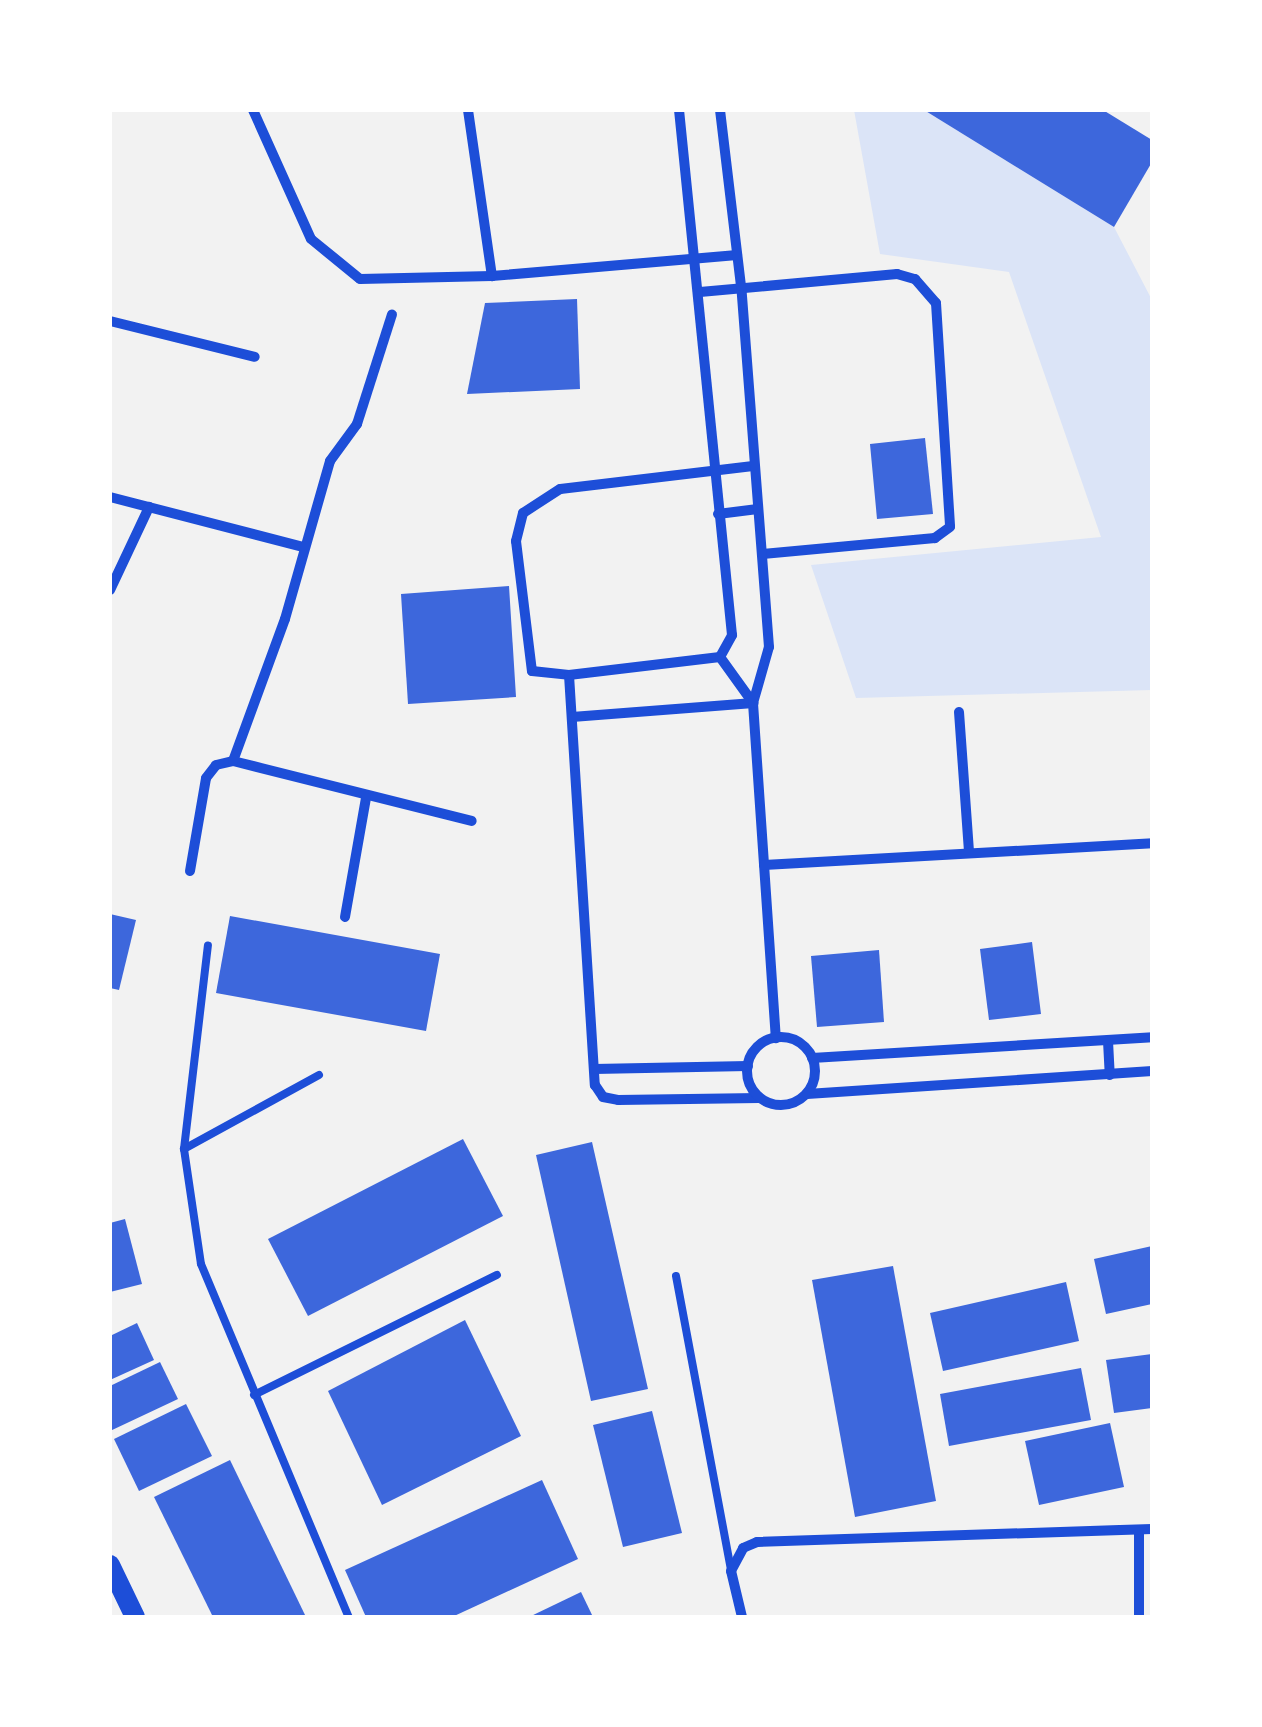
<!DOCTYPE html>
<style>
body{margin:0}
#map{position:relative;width:1262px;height:1727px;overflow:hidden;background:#f2f2f2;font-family:"PT Serif",serif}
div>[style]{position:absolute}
.green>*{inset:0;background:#dbe4f7}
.building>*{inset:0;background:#3d67dc}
.service>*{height:8px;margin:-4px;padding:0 4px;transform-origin:4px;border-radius:4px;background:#1d4ed8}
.minor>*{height:10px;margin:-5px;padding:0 5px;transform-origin:5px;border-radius:5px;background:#1d4ed8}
.minor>.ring{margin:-5px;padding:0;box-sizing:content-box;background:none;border:10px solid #1d4ed8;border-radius:50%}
.secondary>*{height:20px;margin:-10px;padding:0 10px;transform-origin:10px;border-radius:10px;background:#1d4ed8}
span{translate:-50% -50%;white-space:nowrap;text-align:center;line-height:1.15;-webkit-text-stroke:10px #fff;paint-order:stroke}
.frame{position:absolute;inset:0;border:112px solid #fff;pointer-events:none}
</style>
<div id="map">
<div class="green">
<i style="clip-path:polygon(854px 110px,924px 110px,1114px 227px,1152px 300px,1152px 690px,856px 698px,811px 565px,1101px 537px,1009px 272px,880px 254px)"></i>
</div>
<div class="building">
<i style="clip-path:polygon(924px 110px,1103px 110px,1152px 140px,1152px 162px,1114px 227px)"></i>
<i style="clip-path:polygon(577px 299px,580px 389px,467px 394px,485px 303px)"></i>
<i style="clip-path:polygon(925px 438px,933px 514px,877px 519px,870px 444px)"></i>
<i style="clip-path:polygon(509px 586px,516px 697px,408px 704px,401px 594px)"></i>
<i style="clip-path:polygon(110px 914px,136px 920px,119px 990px,110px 988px)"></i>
<i style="clip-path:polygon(230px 916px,440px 954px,426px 1031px,216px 993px)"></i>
<i style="clip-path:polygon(1032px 942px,1041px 1014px,989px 1020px,980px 949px)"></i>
<i style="clip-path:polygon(879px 950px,884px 1022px,817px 1027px,811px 956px)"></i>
<i style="clip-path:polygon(463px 1139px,503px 1216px,308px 1316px,268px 1239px)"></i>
<i style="clip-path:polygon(592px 1142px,648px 1389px,591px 1401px,536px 1155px)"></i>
<i style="clip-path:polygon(125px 1219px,142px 1284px,110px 1292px,110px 1223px)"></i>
<i style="clip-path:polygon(1152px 1246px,1152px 1304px,1106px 1314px,1094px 1259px)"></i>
<i style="clip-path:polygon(893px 1266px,936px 1501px,855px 1517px,812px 1280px)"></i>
<i style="clip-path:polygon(1066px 1282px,1079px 1341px,943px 1371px,930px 1313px)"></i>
<i style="clip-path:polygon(465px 1320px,521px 1436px,382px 1505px,328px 1391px)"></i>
<i style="clip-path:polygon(137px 1323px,154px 1360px,110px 1380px,110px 1336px)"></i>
<i style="clip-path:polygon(1152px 1354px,1152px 1408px,1114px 1413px,1106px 1360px)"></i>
<i style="clip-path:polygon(160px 1362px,178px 1399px,110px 1431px,110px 1386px)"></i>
<i style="clip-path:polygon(1081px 1368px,1091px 1420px,949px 1446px,940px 1394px)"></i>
<i style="clip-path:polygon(186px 1404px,212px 1456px,139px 1491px,114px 1439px)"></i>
<i style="clip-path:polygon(652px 1411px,682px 1533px,623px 1547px,593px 1425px)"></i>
<i style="clip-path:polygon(1110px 1423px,1124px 1487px,1039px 1505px,1025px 1441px)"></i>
<i style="clip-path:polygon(230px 1460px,306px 1617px,213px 1617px,154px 1497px)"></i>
<i style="clip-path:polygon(542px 1480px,578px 1559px,452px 1617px,366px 1617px,345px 1570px)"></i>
<i style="clip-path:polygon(581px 1592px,593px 1617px,529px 1617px)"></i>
</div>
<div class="service">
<i style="left:319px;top:1075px;width:154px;rotate:151.3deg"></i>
<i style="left:184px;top:1149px;width:116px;rotate:81.6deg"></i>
<i style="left:201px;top:1264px;width:383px;rotate:67.3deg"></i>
<i style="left:184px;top:1149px;width:205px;rotate:-83.3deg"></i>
<i style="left:676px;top:1276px;width:300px;rotate:79.4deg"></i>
<i style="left:254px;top:1395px;width:271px;rotate:-26.3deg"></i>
</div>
<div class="minor">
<i style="left:253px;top:110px;width:141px;rotate:65.8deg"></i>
<i style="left:311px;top:239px;width:63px;rotate:39.2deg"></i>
<i style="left:360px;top:279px;width:132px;rotate:-1.3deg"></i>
<i style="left:492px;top:276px;width:246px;rotate:-4.9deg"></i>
<i style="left:468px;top:110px;width:168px;rotate:81.8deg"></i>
<i style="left:700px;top:292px;width:198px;rotate:-5.2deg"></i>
<i style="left:897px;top:274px;width:19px;rotate:16deg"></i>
<i style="left:915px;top:279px;width:32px;rotate:49deg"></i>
<i style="left:936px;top:303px;width:224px;rotate:86.4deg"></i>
<i style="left:950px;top:527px;width:19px;rotate:144deg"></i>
<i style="left:935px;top:538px;width:173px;rotate:174.7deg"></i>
<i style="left:110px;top:321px;width:149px;rotate:13.9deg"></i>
<i style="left:753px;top:466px;width:194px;rotate:173.2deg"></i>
<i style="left:560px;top:489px;width:44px;rotate:147deg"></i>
<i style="left:523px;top:513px;width:29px;rotate:104deg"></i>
<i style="left:516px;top:541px;width:131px;rotate:83deg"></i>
<i style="left:532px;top:671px;width:37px;rotate:6deg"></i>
<i style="left:569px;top:675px;width:411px;rotate:86.4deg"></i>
<i style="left:595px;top:1085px;width:14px;rotate:56deg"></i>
<i style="left:603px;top:1097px;width:15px;rotate:11deg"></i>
<i style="left:618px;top:1100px;width:141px;rotate:-0.8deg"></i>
<i style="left:110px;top:497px;width:200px;rotate:14.5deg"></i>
<i style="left:718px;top:514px;width:40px;rotate:-7.1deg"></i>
<i style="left:110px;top:590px;width:92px;rotate:-64.8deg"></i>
<i style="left:720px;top:657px;width:57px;rotate:54.3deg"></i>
<i style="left:753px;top:703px;width:336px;rotate:86.1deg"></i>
<i style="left:569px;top:675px;width:152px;rotate:-6.8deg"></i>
<i style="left:720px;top:657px;width:25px;rotate:-61deg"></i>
<i style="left:732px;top:635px;width:528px;rotate:-95.76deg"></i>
<i style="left:959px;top:712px;width:138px;rotate:85.9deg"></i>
<i style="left:572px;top:717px;width:182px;rotate:-4.4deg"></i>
<i style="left:753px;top:703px;width:58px;rotate:-74.1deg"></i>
<i style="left:769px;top:647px;width:362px;rotate:-94.4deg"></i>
<i style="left:741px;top:286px;width:177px;rotate:-96.8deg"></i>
<i style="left:233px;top:761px;width:246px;rotate:14.1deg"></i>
<i style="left:764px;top:865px;width:389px;rotate:-3.2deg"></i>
<i style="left:190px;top:871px;width:94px;rotate:-80.2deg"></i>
<i style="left:206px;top:778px;width:16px;rotate:-52deg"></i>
<i style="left:216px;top:765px;width:17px;rotate:-13deg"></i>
<i style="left:233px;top:761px;width:151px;rotate:-69.9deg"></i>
<i style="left:285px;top:619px;width:164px;rotate:-74.1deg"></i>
<i style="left:330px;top:461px;width:46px;rotate:-53.9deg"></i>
<i style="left:357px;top:424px;width:115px;rotate:-72.3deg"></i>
<i style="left:345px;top:917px;width:121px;rotate:-80deg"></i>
<i class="ring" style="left:747px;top:1037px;width:58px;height:58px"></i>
<i style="left:1108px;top:1041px;width:34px;rotate:87deg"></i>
<i style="left:812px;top:1058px;width:341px;rotate:-3.5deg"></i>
<i style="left:594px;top:1069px;width:154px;rotate:-1.1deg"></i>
<i style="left:807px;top:1094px;width:346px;rotate:-3.8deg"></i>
<i style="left:1139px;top:1530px;width:87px;rotate:90deg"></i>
<i style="left:742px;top:1617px;width:47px;rotate:-103.4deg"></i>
<i style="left:731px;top:1571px;width:26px;rotate:-62deg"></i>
<i style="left:743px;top:1548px;width:15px;rotate:-23deg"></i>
<i style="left:757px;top:1542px;width:395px;rotate:-1.9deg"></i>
</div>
<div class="secondary">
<i style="left:110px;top:1565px;width:58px;rotate:64.3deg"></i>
</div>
<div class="frame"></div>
</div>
